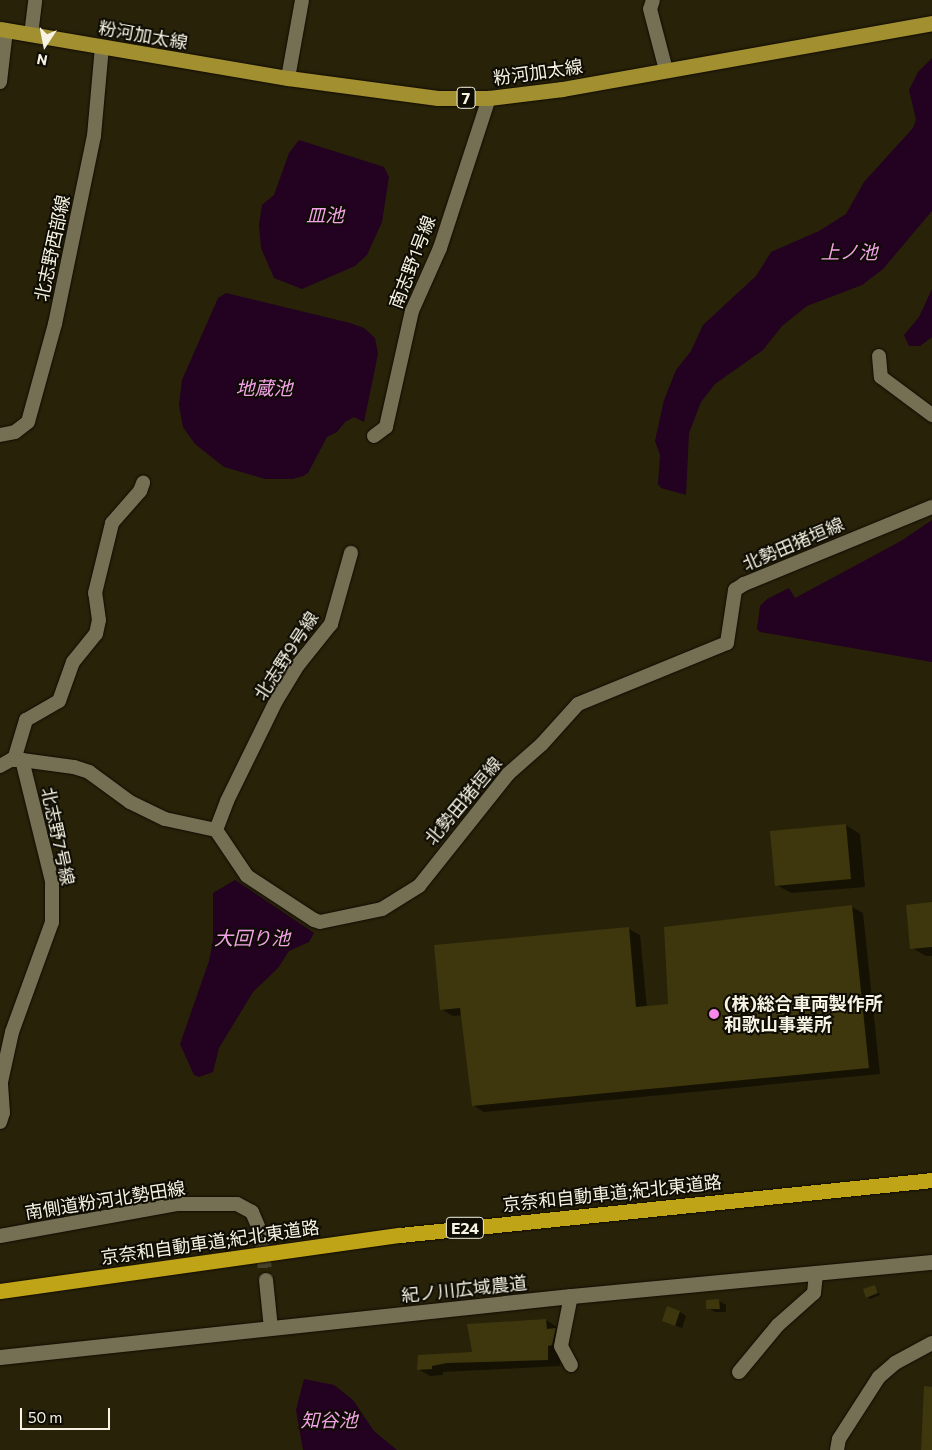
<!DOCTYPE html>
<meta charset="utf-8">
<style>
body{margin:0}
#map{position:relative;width:932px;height:1450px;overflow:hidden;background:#282209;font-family:Commissioner,"Noto Sans JP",sans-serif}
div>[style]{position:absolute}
.water>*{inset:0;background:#230121}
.shadow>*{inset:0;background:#0007}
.building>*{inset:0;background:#3e360d}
.minor-tunnel>*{height:14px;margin-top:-7px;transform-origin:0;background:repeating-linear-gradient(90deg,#47412a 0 14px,transparent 0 21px)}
.roads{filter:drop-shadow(0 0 1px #110b00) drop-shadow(0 0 1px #110b00)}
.minor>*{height:14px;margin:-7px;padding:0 7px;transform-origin:7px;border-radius:7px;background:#756f54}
.tertiary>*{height:15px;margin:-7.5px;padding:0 7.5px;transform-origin:7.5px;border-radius:7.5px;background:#756f54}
.primary>*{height:15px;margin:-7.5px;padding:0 7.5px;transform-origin:7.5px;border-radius:7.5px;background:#a18f30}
.motorway>*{height:15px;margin:-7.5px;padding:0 7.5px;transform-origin:7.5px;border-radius:7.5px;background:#bfa418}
.dots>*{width:14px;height:14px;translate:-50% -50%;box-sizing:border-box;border:2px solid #0e0c03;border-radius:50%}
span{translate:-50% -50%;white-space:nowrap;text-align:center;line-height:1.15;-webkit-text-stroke:4px #0e0c03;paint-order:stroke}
.shield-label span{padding:1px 4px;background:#0e0c03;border:1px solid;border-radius:4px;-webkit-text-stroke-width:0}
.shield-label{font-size:16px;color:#f6f3e4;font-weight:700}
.street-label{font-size:18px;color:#f6f3e4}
.poi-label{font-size:18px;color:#f6f3e4;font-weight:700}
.left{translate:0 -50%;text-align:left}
.water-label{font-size:19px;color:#f1a2e6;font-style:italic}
.north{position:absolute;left:20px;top:20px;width:50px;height:50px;-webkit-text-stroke:4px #0e0c03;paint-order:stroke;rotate:191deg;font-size:14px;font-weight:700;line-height:20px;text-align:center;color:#f6f3e4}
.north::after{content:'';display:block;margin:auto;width:18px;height:22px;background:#f6f3e4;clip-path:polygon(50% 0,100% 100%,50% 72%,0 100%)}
.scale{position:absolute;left:20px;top:1408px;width:90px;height:22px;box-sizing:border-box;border:2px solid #f6f3e4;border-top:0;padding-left:6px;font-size:15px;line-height:18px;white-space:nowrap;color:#f6f3e4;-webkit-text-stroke:4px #0e0c03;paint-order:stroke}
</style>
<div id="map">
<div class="water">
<i style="clip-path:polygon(932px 58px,932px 211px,883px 269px,862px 285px,807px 306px,782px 326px,763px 350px,715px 384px,701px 402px,689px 433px,686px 495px,661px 488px,658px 484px,660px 455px,655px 441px,664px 400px,676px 370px,691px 351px,703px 325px,756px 276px,771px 252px,819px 231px,846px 214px,864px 182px,913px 128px,916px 120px,909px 90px,918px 72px)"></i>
<i style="clip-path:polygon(299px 140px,384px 167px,389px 177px,382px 222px,367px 255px,355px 266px,302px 289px,274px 278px,261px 248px,259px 225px,262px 205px,274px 195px,289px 153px)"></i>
<i style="clip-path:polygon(932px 289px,932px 337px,920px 346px,909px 346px,904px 335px,919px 317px)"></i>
<i style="clip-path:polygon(226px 293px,350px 323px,364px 328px,375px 338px,378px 354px,364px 422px,354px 417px,345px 422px,337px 432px,327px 437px,308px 473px,303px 476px,293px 479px,265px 479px,224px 467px,195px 444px,183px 427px,179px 405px,182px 380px,218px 298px)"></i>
<i style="clip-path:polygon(932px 520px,932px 662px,760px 632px,757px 629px,760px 606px,767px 599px,789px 588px,795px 598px,901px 541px)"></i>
<i style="clip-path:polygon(235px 880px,314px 933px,309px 942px,289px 951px,278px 968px,253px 992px,219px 1048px,213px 1072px,199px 1077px,194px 1075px,180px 1044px,209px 961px,213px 940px,213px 893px)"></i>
<i style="clip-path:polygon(304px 1379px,334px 1385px,353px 1400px,374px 1431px,397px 1450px,303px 1450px,296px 1410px)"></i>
</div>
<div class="shadow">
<i style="clip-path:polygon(846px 825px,860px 834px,865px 887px,791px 893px,777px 885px)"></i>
<i style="clip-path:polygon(932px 903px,932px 956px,926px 956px,912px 948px)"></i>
<i style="clip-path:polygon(852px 907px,863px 913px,880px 1074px,484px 1112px,473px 1105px,462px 1015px,453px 1016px,441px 1009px,629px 929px,640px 935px,647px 1008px,669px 1005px)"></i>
<i style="clip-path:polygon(875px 1286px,880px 1295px,870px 1299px,867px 1297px)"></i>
<i style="clip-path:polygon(719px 1301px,726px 1305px,726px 1312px,715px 1312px,708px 1308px)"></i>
<i style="clip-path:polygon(680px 1312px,686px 1316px,682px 1328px,663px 1321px)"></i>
<i style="clip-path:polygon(546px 1320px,557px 1327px,560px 1366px,443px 1372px,443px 1375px,430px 1376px,418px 1369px,474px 1353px)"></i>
</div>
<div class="building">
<i style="clip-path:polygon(846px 824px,851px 879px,775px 886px,770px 831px)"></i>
<i style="clip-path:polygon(932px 902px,932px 947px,910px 949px,906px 905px)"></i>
<i style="clip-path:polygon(852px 905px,869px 1068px,472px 1106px,460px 1008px,440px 1010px,434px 945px,629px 927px,636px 1007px,668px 1004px,664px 927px)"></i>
<i style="clip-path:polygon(875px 1285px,878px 1293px,866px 1298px,863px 1289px)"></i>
<i style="clip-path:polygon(719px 1299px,720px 1309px,706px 1309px,706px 1300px)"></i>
<i style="clip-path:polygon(667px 1306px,680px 1311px,675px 1326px,662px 1321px)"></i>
<i style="clip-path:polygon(546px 1319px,547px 1329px,556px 1328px,552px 1345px,548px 1346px,548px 1360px,447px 1363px,432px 1366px,432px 1369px,417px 1370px,418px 1355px,472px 1352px,467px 1324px)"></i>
<i style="clip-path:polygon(924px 1386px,932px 1387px,932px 1450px,921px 1450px)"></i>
</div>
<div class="minor-tunnel">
<i style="left:261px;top:1233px;width:47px;rotate:83.9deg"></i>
</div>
<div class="roads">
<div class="minor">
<i style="left:653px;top:0;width:9px;rotate:108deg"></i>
<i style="left:650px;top:9px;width:63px;rotate:75.3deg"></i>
<i style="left:31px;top:35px;width:35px;rotate:-83deg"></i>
<i style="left:288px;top:78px;width:79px;rotate:-79.8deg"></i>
<i style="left:0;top:82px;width:52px;rotate:-83.4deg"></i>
<i style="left:879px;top:356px;width:21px;rotate:85deg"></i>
<i style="left:881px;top:377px;width:64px;rotate:36.7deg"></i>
<i style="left:0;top:435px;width:15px;rotate:-11deg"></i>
<i style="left:15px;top:432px;width:16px;rotate:-38deg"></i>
<i style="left:28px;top:422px;width:102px;rotate:-74.6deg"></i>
<i style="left:55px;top:324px;width:192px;rotate:-78.3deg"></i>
<i style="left:94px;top:136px;width:89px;rotate:-84.9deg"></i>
<i style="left:374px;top:436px;width:15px;rotate:-37deg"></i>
<i style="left:386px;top:427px;width:119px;rotate:-77.4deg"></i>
<i style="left:412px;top:311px;width:69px;rotate:-66deg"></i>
<i style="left:440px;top:248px;width:158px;rotate:-71.9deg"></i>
<i style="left:14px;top:760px;width:42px;rotate:-73.3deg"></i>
<i style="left:26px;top:720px;width:38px;rotate:-30deg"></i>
<i style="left:59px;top:701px;width:41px;rotate:-70.3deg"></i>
<i style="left:73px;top:662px;width:36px;rotate:-51deg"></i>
<i style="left:96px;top:634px;width:14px;rotate:-78deg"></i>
<i style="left:99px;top:620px;width:27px;rotate:-98deg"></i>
<i style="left:95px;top:593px;width:72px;rotate:-76.3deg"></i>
<i style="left:112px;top:523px;width:43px;rotate:-48.8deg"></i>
<i style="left:140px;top:491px;width:9px;rotate:-69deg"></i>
<i style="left:0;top:766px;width:13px;rotate:-29deg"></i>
<i style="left:11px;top:760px;width:11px"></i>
<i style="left:22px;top:760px;width:52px;rotate:7.7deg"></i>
<i style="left:74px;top:767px;width:16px;rotate:18deg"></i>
<i style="left:89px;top:772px;width:51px;rotate:36.2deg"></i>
<i style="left:130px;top:802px;width:39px;rotate:26deg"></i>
<i style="left:165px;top:819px;width:52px;rotate:12.2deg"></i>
<i style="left:216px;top:830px;width:55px;rotate:56deg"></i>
<i style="left:247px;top:876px;width:80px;rotate:33.3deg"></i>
<i style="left:314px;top:920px;width:6px;rotate:18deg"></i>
<i style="left:320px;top:922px;width:63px;rotate:-11.8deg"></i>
<i style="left:382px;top:909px;width:44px;rotate:-31.9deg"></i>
<i style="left:419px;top:886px;width:143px;rotate:-51.5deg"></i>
<i style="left:508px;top:774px;width:45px;rotate:-41.4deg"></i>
<i style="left:542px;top:744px;width:54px;rotate:-48deg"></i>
<i style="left:578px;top:704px;width:161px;rotate:-22.3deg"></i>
<i style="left:727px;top:643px;width:54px;rotate:-81.4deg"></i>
<i style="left:735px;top:590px;width:11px;rotate:-34deg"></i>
<i style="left:744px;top:584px;width:203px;rotate:-22.3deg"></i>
<i style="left:216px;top:830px;width:31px;rotate:-69deg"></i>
<i style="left:227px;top:801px;width:111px;rotate:-63.9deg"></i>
<i style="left:276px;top:701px;width:42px;rotate:-58.6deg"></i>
<i style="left:298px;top:665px;width:53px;rotate:-51.2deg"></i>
<i style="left:331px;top:624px;width:74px;rotate:-74.3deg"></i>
<i style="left:0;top:1122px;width:9px;rotate:-72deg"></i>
<i style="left:3px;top:1113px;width:31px;rotate:-94deg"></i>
<i style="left:1px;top:1082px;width:51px;rotate:-77.6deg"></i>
<i style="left:12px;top:1032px;width:117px;rotate:-70deg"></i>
<i style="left:52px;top:922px;width:41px;rotate:-90deg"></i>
<i style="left:52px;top:881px;width:125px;rotate:-103.9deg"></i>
<i style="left:0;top:1236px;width:181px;rotate:-10.2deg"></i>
<i style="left:178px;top:1204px;width:59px"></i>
<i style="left:237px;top:1204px;width:17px;rotate:28deg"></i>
<i style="left:252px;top:1212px;width:23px;rotate:67deg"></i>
<i style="left:266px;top:1280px;width:48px;rotate:84.1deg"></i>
<i style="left:571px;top:1365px;width:21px;rotate:-118deg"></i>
<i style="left:561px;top:1346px;width:51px;rotate:-78.7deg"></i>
<i style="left:739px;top:1372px;width:61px;rotate:-50.3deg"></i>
<i style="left:778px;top:1325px;width:48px;rotate:-41.6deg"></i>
<i style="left:814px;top:1293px;width:18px;rotate:-84deg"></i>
<i style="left:837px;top:1450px;width:11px;rotate:-80deg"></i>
<i style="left:839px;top:1439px;width:74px;rotate:-57.2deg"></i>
<i style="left:879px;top:1377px;width:21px;rotate:-41deg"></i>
<i style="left:895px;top:1363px;width:42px;rotate:-28.4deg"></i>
</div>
<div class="tertiary">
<i style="left:0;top:1357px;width:574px;rotate:-6.1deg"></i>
<i style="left:571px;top:1296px;width:363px;rotate:-5.4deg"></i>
</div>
<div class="primary">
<i style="left:0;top:29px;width:292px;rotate:9.7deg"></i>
<i style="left:288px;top:78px;width:151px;rotate:7.6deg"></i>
<i style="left:438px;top:98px;width:51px"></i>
<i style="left:489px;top:98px;width:74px;rotate:-7deg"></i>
<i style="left:562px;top:89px;width:376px;rotate:-10.1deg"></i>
</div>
<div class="motorway">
<i style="left:0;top:1291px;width:404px;rotate:-8deg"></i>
<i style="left:400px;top:1235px;width:535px;rotate:-5.9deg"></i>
</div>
</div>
<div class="dots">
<i style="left:714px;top:1014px;background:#f788eb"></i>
</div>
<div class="shield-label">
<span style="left:466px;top:98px">7</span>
<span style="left:465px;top:1228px">E24</span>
</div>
<div class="street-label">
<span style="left:143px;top:35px;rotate:10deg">粉河加太線</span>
<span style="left:538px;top:72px;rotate:-8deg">粉河加太線</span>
<span style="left:52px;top:248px;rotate:-78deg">北志野西部線</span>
<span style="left:412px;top:262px;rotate:-69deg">南志野1号線</span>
<span style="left:793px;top:544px;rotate:-23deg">北勢田猪垣線</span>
<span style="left:286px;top:656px;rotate:-57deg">北志野9号線</span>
<span style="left:463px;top:801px;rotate:-50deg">北勢田猪垣線</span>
<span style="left:58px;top:836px;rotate:78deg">北志野7号線</span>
<span style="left:612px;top:1193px;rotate:-6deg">京奈和自動車道;紀北東道路</span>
<span style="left:105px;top:1200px;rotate:-9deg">南側道粉河北勢田線</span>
<span style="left:210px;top:1242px;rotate:-8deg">京奈和自動車道;紀北東道路</span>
<span style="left:464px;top:1289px;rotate:-6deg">紀ノ川広域農道</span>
</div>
<div class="poi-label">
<span class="left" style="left:724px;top:1014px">(株)総合車両製作所<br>和歌山事業所</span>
</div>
<div class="water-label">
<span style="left:325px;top:215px">皿池</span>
<span style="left:849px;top:252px">上ノ池</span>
<span style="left:264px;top:388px">地蔵池</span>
<span style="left:252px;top:938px">大回り池</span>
<span style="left:329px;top:1420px">知谷池</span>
</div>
<div class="north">N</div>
<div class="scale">50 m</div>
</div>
